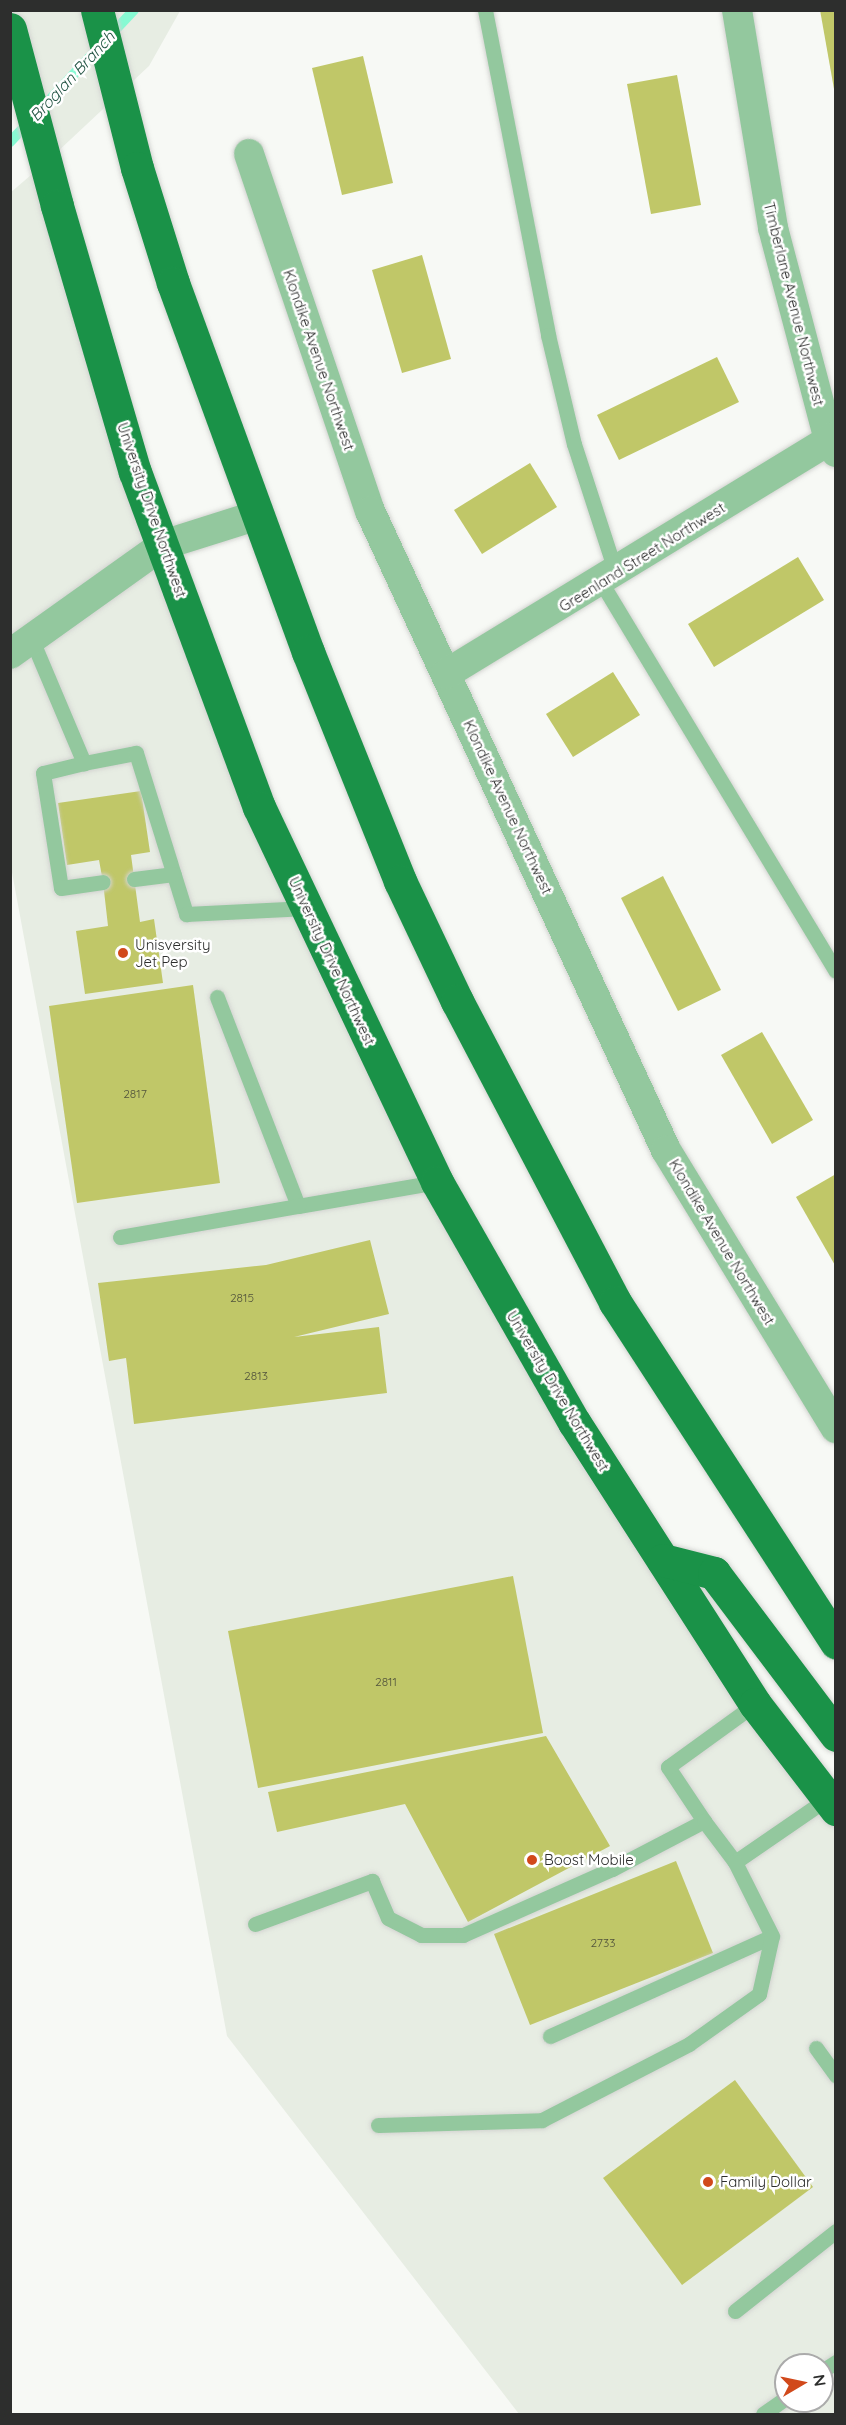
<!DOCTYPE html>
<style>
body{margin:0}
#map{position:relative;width:846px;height:2425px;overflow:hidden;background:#f7f9f5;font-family:Quicksand,sans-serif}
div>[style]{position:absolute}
.built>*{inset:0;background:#e7ede3}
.stream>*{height:10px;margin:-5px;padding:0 5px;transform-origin:5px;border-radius:5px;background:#87fad3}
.building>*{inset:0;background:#c0c768}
.roads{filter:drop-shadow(0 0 2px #d3d4d1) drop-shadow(0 0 2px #d3d4d1)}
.service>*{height:15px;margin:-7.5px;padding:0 7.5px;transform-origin:7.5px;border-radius:7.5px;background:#93c89e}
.minor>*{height:30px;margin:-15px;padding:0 15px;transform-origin:15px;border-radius:15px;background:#93c89e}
.trunk>*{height:33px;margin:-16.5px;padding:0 16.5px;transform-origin:16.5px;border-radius:16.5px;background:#1a9248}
.dots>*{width:16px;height:16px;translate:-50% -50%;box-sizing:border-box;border:3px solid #fff;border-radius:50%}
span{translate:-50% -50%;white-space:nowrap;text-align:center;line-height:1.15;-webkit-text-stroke:5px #fff;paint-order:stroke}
.number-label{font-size:12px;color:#52543c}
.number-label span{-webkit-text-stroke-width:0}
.street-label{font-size:15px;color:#2d2e2d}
.poi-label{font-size:15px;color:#2d2e2d}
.left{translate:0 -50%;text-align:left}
.water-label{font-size:16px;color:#245545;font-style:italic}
.frame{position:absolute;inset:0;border:12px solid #2d2e2d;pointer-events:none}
.north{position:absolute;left:774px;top:2353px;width:60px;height:60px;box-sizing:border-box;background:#fff;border:2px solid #ababab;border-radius:50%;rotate:81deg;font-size:16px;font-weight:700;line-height:24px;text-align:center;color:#2d2e2d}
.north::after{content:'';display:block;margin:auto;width:21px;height:27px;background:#d1491b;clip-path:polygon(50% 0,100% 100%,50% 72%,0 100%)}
</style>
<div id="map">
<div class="built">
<i style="clip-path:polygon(evenodd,11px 11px,180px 11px,149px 66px,39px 169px,180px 626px,538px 1382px,835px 1782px,835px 2414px,519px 2414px,227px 2036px,11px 867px,10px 193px,38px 169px,11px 11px,786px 2365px,822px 2365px,822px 2401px,786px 2401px,786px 2365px)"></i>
</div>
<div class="stream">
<i style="left:10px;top:142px;width:181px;rotate:-46.8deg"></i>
</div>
<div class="building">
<i style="clip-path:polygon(820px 10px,836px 10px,836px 89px,834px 89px)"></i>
<i style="clip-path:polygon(363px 56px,393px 183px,342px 195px,312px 68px)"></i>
<i style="clip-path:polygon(677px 75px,701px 205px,651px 214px,627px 84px)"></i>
<i style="clip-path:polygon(422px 255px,451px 359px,402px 373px,372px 270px)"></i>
<i style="clip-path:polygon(717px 357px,739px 402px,619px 460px,597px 415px)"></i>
<i style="clip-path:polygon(530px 463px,557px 507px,482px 554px,454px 510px)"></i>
<i style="clip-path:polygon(798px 557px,824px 600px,714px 667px,688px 624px)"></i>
<i style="clip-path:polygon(613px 672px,640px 715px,573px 757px,546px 714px)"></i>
<i style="clip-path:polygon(141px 791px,150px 852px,131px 855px,140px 922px,154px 919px,163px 983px,85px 994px,76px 931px,108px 926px,103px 882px,99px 860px,67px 865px,58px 803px)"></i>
<i style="clip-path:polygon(663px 876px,721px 990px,678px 1011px,621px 898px)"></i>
<i style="clip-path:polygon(193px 985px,220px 1183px,77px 1203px,49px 1006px)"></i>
<i style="clip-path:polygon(762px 1032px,813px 1120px,772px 1144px,721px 1055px)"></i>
<i style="clip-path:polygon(836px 1174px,836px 1267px,796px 1197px)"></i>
<i style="clip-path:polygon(370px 1240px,389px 1314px,294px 1337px,379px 1327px,387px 1393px,134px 1424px,126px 1358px,109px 1361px,98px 1283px,266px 1265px)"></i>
<i style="clip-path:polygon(513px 1576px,543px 1733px,258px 1788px,228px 1631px)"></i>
<i style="clip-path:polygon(546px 1736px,610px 1846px,468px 1922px,405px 1804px,277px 1832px,268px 1792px)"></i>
<i style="clip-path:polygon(676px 1861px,713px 1953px,530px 2025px,494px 1934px)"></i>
<i style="clip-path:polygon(735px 2080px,813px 2187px,682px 2285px,603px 2178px)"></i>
</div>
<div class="roads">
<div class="service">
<i style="left:485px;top:10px;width:331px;rotate:79deg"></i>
<i style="left:548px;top:335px;width:112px;rotate:76.6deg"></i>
<i style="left:574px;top:444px;width:136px;rotate:72deg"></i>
<i style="left:601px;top:582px;width:454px;rotate:58.9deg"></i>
<i style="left:32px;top:640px;width:134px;rotate:67.1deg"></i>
<i style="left:84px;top:763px;width:53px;rotate:-10.9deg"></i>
<i style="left:136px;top:753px;width:169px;rotate:72.7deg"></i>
<i style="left:186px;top:914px;width:121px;rotate:-2.8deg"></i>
<i style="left:84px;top:763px;width:42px;rotate:166.3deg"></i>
<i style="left:43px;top:773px;width:116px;rotate:81.1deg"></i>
<i style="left:61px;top:888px;width:42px;rotate:-8.1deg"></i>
<i style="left:134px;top:879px;width:40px;rotate:-7.1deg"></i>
<i style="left:217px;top:997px;width:224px;rotate:68.8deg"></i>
<i style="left:298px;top:1206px;width:141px;rotate:-9.8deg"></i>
<i style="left:120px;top:1237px;width:181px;rotate:-9.9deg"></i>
<i style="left:704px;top:1821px;width:65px;rotate:-123.7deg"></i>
<i style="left:668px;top:1767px;width:107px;rotate:-35.9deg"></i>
<i style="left:255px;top:1924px;width:125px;rotate:-20.2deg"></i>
<i style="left:372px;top:1881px;width:40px;rotate:66.6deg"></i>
<i style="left:388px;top:1918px;width:37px;rotate:27deg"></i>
<i style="left:421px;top:1935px;width:42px"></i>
<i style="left:463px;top:1935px;width:163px;rotate:-23.9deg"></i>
<i style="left:612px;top:1869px;width:104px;rotate:-27.6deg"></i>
<i style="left:704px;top:1821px;width:51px;rotate:52.9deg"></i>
<i style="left:735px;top:1862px;width:113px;rotate:-34.5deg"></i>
<i style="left:550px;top:2036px;width:243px;rotate:-24.2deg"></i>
<i style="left:772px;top:1936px;width:83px;rotate:-116.6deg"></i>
<i style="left:816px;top:2048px;width:34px;rotate:54deg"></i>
<i style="left:378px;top:2125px;width:164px;rotate:-1.7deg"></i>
<i style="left:542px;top:2120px;width:165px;rotate:-27.3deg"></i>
<i style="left:689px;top:2044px;width:86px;rotate:-35.5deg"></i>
<i style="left:759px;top:1994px;width:59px;rotate:-77.4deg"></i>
<i style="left:735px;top:2311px;width:129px;rotate:-38.4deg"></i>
<i style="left:822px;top:2371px;width:17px;rotate:-33deg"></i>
<i style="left:763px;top:2414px;width:28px;rotate:-35deg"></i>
</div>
<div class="minor">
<i style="left:737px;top:10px;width:221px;rotate:80.6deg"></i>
<i style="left:773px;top:228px;width:219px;rotate:75.2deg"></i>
<i style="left:829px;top:440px;width:14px;rotate:60deg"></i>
<i style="left:249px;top:154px;width:377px;rotate:71.3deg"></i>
<i style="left:370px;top:511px;width:704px;rotate:65.15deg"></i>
<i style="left:666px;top:1150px;width:326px;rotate:58.6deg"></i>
<i style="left:10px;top:654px;width:188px;rotate:-35.5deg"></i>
<i style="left:163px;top:545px;width:100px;rotate:-17.5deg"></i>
<i style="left:446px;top:674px;width:457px;rotate:-31.4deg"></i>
</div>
<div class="trunk">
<i style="left:97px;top:10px;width:163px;rotate:75.8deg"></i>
<i style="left:137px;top:168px;width:121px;rotate:72.6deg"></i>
<i style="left:173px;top:283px;width:393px;rotate:69.9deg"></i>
<i style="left:308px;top:652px;width:247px;rotate:68.1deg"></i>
<i style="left:400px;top:881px;width:133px;rotate:64.6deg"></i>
<i style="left:457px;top:1001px;width:340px;rotate:62.3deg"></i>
<i style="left:615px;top:1302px;width:406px;rotate:57deg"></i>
<i style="left:10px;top:29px;width:183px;rotate:75.1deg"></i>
<i style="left:57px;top:206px;width:277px;rotate:73.7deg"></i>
<i style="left:135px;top:472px;width:357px;rotate:69.7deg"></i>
<i style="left:259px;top:807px;width:415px;rotate:64.6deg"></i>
<i style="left:437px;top:1182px;width:276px;rotate:60.3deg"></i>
<i style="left:574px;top:1422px;width:335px;rotate:57.3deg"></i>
<i style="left:755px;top:1704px;width:133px;rotate:52.4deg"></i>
<i style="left:663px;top:1560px;width:53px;rotate:14.3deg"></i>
<i style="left:714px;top:1573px;width:203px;rotate:53deg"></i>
</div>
</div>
<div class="dots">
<i style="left:123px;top:953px;background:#d1491b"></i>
<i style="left:532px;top:1860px;background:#d1491b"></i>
<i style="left:708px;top:2182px;background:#d1491b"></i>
</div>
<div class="number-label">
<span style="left:135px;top:1094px">2817</span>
<span style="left:242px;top:1298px">2815</span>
<span style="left:256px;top:1376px">2813</span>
<span style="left:386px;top:1682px">2811</span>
<span style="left:603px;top:1943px">2733</span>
</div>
<div class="street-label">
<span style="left:794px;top:304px;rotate:76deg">Timberlane Avenue Northwest</span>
<span style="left:319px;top:360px;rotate:71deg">Klondike Avenue Northwest</span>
<span style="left:152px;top:510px;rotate:71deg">University Drive Northwest</span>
<span style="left:642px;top:557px;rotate:-32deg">Greenland Street Northwest</span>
<span style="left:508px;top:807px;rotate:65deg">Klondike Avenue Northwest</span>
<span style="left:332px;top:961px;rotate:65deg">University Drive Northwest</span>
<span style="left:722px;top:1242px;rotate:59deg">Klondike Avenue Northwest</span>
<span style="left:558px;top:1391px;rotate:59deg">University Drive Northwest</span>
</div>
<div class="poi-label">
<span class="left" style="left:135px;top:953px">Unisversity<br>Jet Pep</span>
<span class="left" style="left:544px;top:1860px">Boost Mobile</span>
<span class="left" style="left:720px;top:2182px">Family Dollar</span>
</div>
<div class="water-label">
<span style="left:72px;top:76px;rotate:-47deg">Broglan Branch</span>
</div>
<div class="frame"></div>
<div class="north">N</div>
</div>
